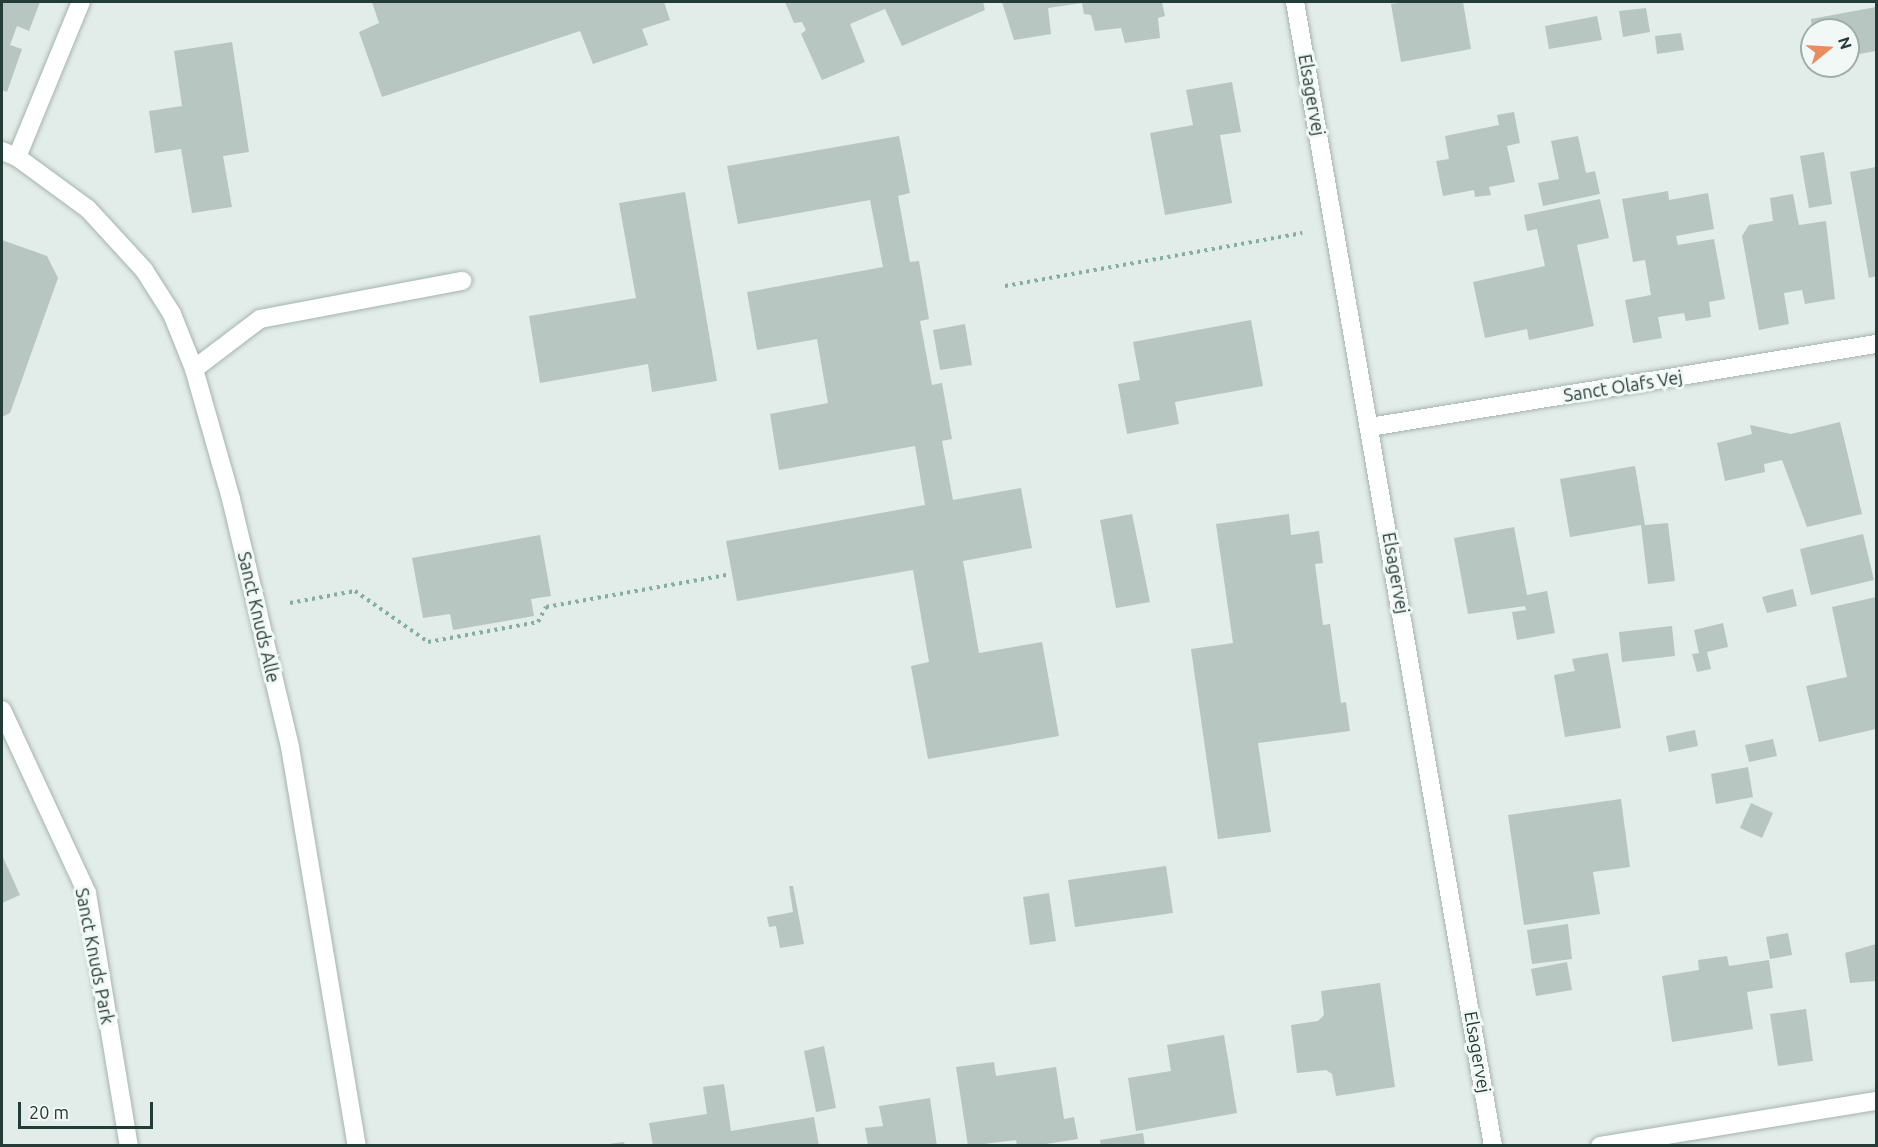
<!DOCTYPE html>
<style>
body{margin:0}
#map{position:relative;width:1878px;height:1147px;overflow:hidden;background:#e2ece8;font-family:Ubuntu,sans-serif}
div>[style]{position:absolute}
.building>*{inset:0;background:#b7c6c1}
.path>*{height:4px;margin-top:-2px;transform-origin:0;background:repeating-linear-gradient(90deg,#84aea4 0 3px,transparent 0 7.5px)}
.roads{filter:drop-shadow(0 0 2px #a5b4af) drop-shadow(0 0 2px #a5b4af)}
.minor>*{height:18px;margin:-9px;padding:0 9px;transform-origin:9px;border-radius:9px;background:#fff}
span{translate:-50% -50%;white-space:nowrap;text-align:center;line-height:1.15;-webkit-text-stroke:6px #f2f8f6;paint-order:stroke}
.street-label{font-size:18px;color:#233c37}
.frame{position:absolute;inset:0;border:3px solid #233c37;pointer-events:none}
.north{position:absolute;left:1800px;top:18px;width:60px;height:60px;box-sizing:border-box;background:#f2f8f6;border:2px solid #9fadaa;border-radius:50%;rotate:72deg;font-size:16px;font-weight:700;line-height:24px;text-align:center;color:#233c37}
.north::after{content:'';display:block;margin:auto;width:21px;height:27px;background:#eb8c60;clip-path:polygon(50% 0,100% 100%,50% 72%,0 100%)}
.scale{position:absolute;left:18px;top:1102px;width:135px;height:27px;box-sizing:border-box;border:3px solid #233c37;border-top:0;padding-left:8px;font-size:18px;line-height:21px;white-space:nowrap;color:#233c37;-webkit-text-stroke:4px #f2f8f6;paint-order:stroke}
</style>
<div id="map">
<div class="building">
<i style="clip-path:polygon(2px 2px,40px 2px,29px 31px,17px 26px,10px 45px,22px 49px,7px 92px,2px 90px)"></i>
<i style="clip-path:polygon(372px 2px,664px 2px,670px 20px,642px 29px,648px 45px,593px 64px,580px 31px,382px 97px,359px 32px,379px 23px)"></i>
<i style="clip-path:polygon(785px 2px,983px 2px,985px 10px,902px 46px,885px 9px,850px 24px,865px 62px,822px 80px,801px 34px,806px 30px,802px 22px,794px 23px)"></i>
<i style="clip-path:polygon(1002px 2px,1162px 2px,1165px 16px,1158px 18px,1160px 38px,1125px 43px,1121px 28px,1095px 31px,1091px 15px,1084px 14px,1082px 3px,1048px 8px,1051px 34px,1014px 40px)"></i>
<i style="clip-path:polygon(1406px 2px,1463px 2px,1471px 49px,1401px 62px,1391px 4px)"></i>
<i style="clip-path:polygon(1876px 7px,1876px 51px,1848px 56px,1848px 30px,1812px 30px,1811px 19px)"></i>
<i style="clip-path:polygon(1646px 8px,1650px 32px,1623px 37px,1619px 11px)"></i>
<i style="clip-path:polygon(1597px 16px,1602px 40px,1549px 49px,1545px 26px)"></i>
<i style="clip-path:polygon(1681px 33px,1684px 50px,1657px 54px,1655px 36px)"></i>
<i style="clip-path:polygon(232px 42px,249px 152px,223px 156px,232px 207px,192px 213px,181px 149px,155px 153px,149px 111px,182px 106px,174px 51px)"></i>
<i style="clip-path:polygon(1232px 82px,1241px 132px,1220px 135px,1232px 203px,1165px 215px,1150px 133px,1193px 125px,1186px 90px)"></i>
<i style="clip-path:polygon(1514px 112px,1520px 143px,1507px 146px,1515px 182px,1489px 187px,1491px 195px,1475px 197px,1474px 190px,1443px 196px,1436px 161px,1449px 159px,1445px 136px,1499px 125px,1497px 115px)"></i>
<i style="clip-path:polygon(899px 136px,910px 193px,898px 196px,910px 262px,919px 261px,929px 319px,920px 321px,932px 385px,942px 383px,952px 439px,942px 441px,953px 500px,1021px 488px,1032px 548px,963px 561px,979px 653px,1042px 642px,1059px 736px,928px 759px,911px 666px,929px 662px,913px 570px,737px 601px,726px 541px,925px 505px,915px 446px,779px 470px,770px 414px,828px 403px,817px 339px,757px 350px,747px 292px,883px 267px,870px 200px,738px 224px,727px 166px)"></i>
<i style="clip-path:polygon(1578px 136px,1586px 173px,1595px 171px,1600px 194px,1543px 206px,1538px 183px,1559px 179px,1551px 141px)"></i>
<i style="clip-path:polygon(1824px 152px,1832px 204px,1809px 208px,1800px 156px)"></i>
<i style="clip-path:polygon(1876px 167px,1876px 276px,1869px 278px,1850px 172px)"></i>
<i style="clip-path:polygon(1668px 191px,1669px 200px,1708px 193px,1714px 229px,1676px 236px,1678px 245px,1714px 239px,1725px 299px,1709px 302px,1711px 317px,1686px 321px,1684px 313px,1658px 317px,1662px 338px,1633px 343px,1625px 300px,1651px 295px,1645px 260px,1633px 262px,1622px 199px)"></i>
<i style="clip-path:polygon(685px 192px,717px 381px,652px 392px,648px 364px,540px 383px,529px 316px,636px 298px,619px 203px)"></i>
<i style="clip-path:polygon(1793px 194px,1799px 225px,1826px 221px,1835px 299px,1805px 304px,1802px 290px,1784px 293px,1789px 324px,1759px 330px,1742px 236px,1749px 225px,1773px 221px,1770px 198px)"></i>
<i style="clip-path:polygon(1600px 199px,1609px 238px,1577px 245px,1594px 326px,1529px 340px,1527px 329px,1485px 338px,1473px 282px,1545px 266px,1537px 229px,1527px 231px,1524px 215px)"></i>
<i style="clip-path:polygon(2px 240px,47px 256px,58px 278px,10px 413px,2px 417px)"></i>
<i style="clip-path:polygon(1251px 320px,1263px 386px,1175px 402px,1179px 424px,1127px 434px,1118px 384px,1140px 380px,1133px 342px)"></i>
<i style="clip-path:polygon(965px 324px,972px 365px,940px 370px,933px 330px)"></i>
<i style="clip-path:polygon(1840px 422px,1862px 514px,1807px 527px,1782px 460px,1764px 464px,1765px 472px,1725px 481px,1717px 443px,1752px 434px,1750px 425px,1791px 434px)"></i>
<i style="clip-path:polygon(1635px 466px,1645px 525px,1668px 523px,1675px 581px,1648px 584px,1641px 525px,1570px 537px,1560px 479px)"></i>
<i style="clip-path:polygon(1132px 514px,1150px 602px,1116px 608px,1100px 520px)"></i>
<i style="clip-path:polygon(1289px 514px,1291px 535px,1319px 531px,1323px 563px,1315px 564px,1323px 625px,1330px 624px,1341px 703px,1346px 702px,1350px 731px,1258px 743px,1271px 832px,1218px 839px,1191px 649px,1233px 643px,1216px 524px)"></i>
<i style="clip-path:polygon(1514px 527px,1527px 595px,1547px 591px,1555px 633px,1517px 640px,1512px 612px,1526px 610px,1525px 606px,1468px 614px,1454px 538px)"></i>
<i style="clip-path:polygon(1863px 534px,1874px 580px,1811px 595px,1800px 549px)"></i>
<i style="clip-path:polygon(540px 535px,551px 596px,531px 599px,534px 616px,453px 630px,450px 614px,423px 618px,412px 558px)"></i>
<i style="clip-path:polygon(1793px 589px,1797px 606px,1767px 613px,1762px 597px)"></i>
<i style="clip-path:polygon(1876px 597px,1876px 729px,1819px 742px,1806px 686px,1847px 677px,1832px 607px)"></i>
<i style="clip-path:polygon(1723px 623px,1728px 647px,1707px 652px,1711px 669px,1697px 672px,1692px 654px,1699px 653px,1694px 630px)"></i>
<i style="clip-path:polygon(1672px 626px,1675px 656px,1622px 662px,1619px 632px)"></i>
<i style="clip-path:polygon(1608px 653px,1621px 728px,1565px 737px,1554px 675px,1575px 671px,1572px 659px)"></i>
<i style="clip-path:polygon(1695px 730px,1698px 746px,1669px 752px,1666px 736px)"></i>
<i style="clip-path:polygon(1773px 739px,1777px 756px,1749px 762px,1745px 745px)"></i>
<i style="clip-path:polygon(1748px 767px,1753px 797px,1716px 804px,1711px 774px)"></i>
<i style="clip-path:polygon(1621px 799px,1630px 867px,1593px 872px,1600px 914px,1524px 925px,1508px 815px)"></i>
<i style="clip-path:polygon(1751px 803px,1773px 813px,1762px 838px,1740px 828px)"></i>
<i style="clip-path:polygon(2px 855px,20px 895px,2px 903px)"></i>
<i style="clip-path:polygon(1166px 866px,1173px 913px,1075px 927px,1068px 880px)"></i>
<i style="clip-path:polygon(789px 886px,793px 886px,804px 944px,780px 948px,776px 926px,769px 927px,767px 917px,793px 912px)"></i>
<i style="clip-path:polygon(1049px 893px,1056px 941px,1030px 945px,1023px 897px)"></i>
<i style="clip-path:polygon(1568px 924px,1572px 959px,1532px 964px,1527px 930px)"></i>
<i style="clip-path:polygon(1788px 933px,1792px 955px,1770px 959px,1766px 937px)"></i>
<i style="clip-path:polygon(1876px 944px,1876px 981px,1850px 983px,1845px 953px)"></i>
<i style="clip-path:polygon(1727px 956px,1729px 966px,1769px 960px,1773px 988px,1747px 992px,1753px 1029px,1672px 1042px,1662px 976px,1699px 970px,1698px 960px)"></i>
<i style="clip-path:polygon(1567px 962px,1572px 990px,1536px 996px,1531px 969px)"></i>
<i style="clip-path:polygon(1380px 983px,1395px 1087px,1336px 1096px,1332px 1074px,1326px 1070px,1297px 1073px,1291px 1025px,1318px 1021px,1324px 1015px,1321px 991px)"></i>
<i style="clip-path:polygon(1806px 1009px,1813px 1061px,1778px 1066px,1770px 1014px)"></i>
<i style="clip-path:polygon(1224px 1035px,1237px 1113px,1136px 1131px,1128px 1078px,1171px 1071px,1167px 1045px)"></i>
<i style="clip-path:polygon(824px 1046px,836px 1108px,816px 1112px,804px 1051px)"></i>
<i style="clip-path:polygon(994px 1062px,996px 1076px,1056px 1067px,1064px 1119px,1074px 1117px,1078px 1139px,1033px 1146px,1017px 1146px,1016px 1140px,968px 1146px,956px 1067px)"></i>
<i style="clip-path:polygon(724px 1084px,731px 1131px,814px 1117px,819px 1146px,653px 1146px,649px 1123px,707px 1114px,703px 1087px)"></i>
<i style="clip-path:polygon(930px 1098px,937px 1146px,868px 1146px,865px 1128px,883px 1126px,879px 1106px)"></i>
<i style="clip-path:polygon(1143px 1133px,1145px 1146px,1101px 1146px,1100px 1140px)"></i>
<i style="clip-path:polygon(624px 1142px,625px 1146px,609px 1146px,609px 1144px)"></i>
</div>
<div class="path">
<i style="left:1005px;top:286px;width:302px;rotate:-10.1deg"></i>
<i style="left:290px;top:603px;width:66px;rotate:-10.5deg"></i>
<i style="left:355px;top:591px;width:89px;rotate:34.9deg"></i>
<i style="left:428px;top:642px;width:112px;rotate:-10.3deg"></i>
<i style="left:538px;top:622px;width:17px;rotate:-62deg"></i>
<i style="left:546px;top:607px;width:183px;rotate:-10.1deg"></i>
</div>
<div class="roads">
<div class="minor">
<i style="left:1295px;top:2px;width:1161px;rotate:80.18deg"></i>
<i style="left:2px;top:151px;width:16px;rotate:22deg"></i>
<i style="left:17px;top:157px;width:88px;rotate:36.2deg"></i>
<i style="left:88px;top:209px;width:83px;rotate:47.4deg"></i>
<i style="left:144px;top:270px;width:52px;rotate:57.5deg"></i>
<i style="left:172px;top:314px;width:59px;rotate:68.2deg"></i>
<i style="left:194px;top:369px;width:135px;rotate:74.1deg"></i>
<i style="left:231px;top:499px;width:255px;rotate:76.6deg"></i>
<i style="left:290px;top:747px;width:405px;rotate:80.5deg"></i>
<i style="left:17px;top:157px;width:168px;rotate:-67.6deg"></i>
<i style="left:194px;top:369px;width:83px;rotate:-37.1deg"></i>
<i style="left:260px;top:319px;width:206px;rotate:-10.7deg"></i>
<i style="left:1370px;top:427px;width:513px;rotate:-9.32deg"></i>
<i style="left:2px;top:710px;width:202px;rotate:65.1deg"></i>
<i style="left:87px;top:893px;width:256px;rotate:80.6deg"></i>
<i style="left:1600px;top:1146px;width:280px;rotate:-9.3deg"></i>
</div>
</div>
<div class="street-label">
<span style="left:1312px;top:95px;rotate:80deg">Elsagervej</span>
<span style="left:1623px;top:386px;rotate:-9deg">Sanct Olafs Vej</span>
<span style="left:1396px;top:573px;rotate:80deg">Elsagervej</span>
<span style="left:259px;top:617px;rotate:77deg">Sanct Knuds Alle</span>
<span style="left:95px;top:956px;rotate:79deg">Sanct Knuds Park</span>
<span style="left:1478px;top:1052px;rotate:80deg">Elsagervej</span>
</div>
<div class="frame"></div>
<div class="north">N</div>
<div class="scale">20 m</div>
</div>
